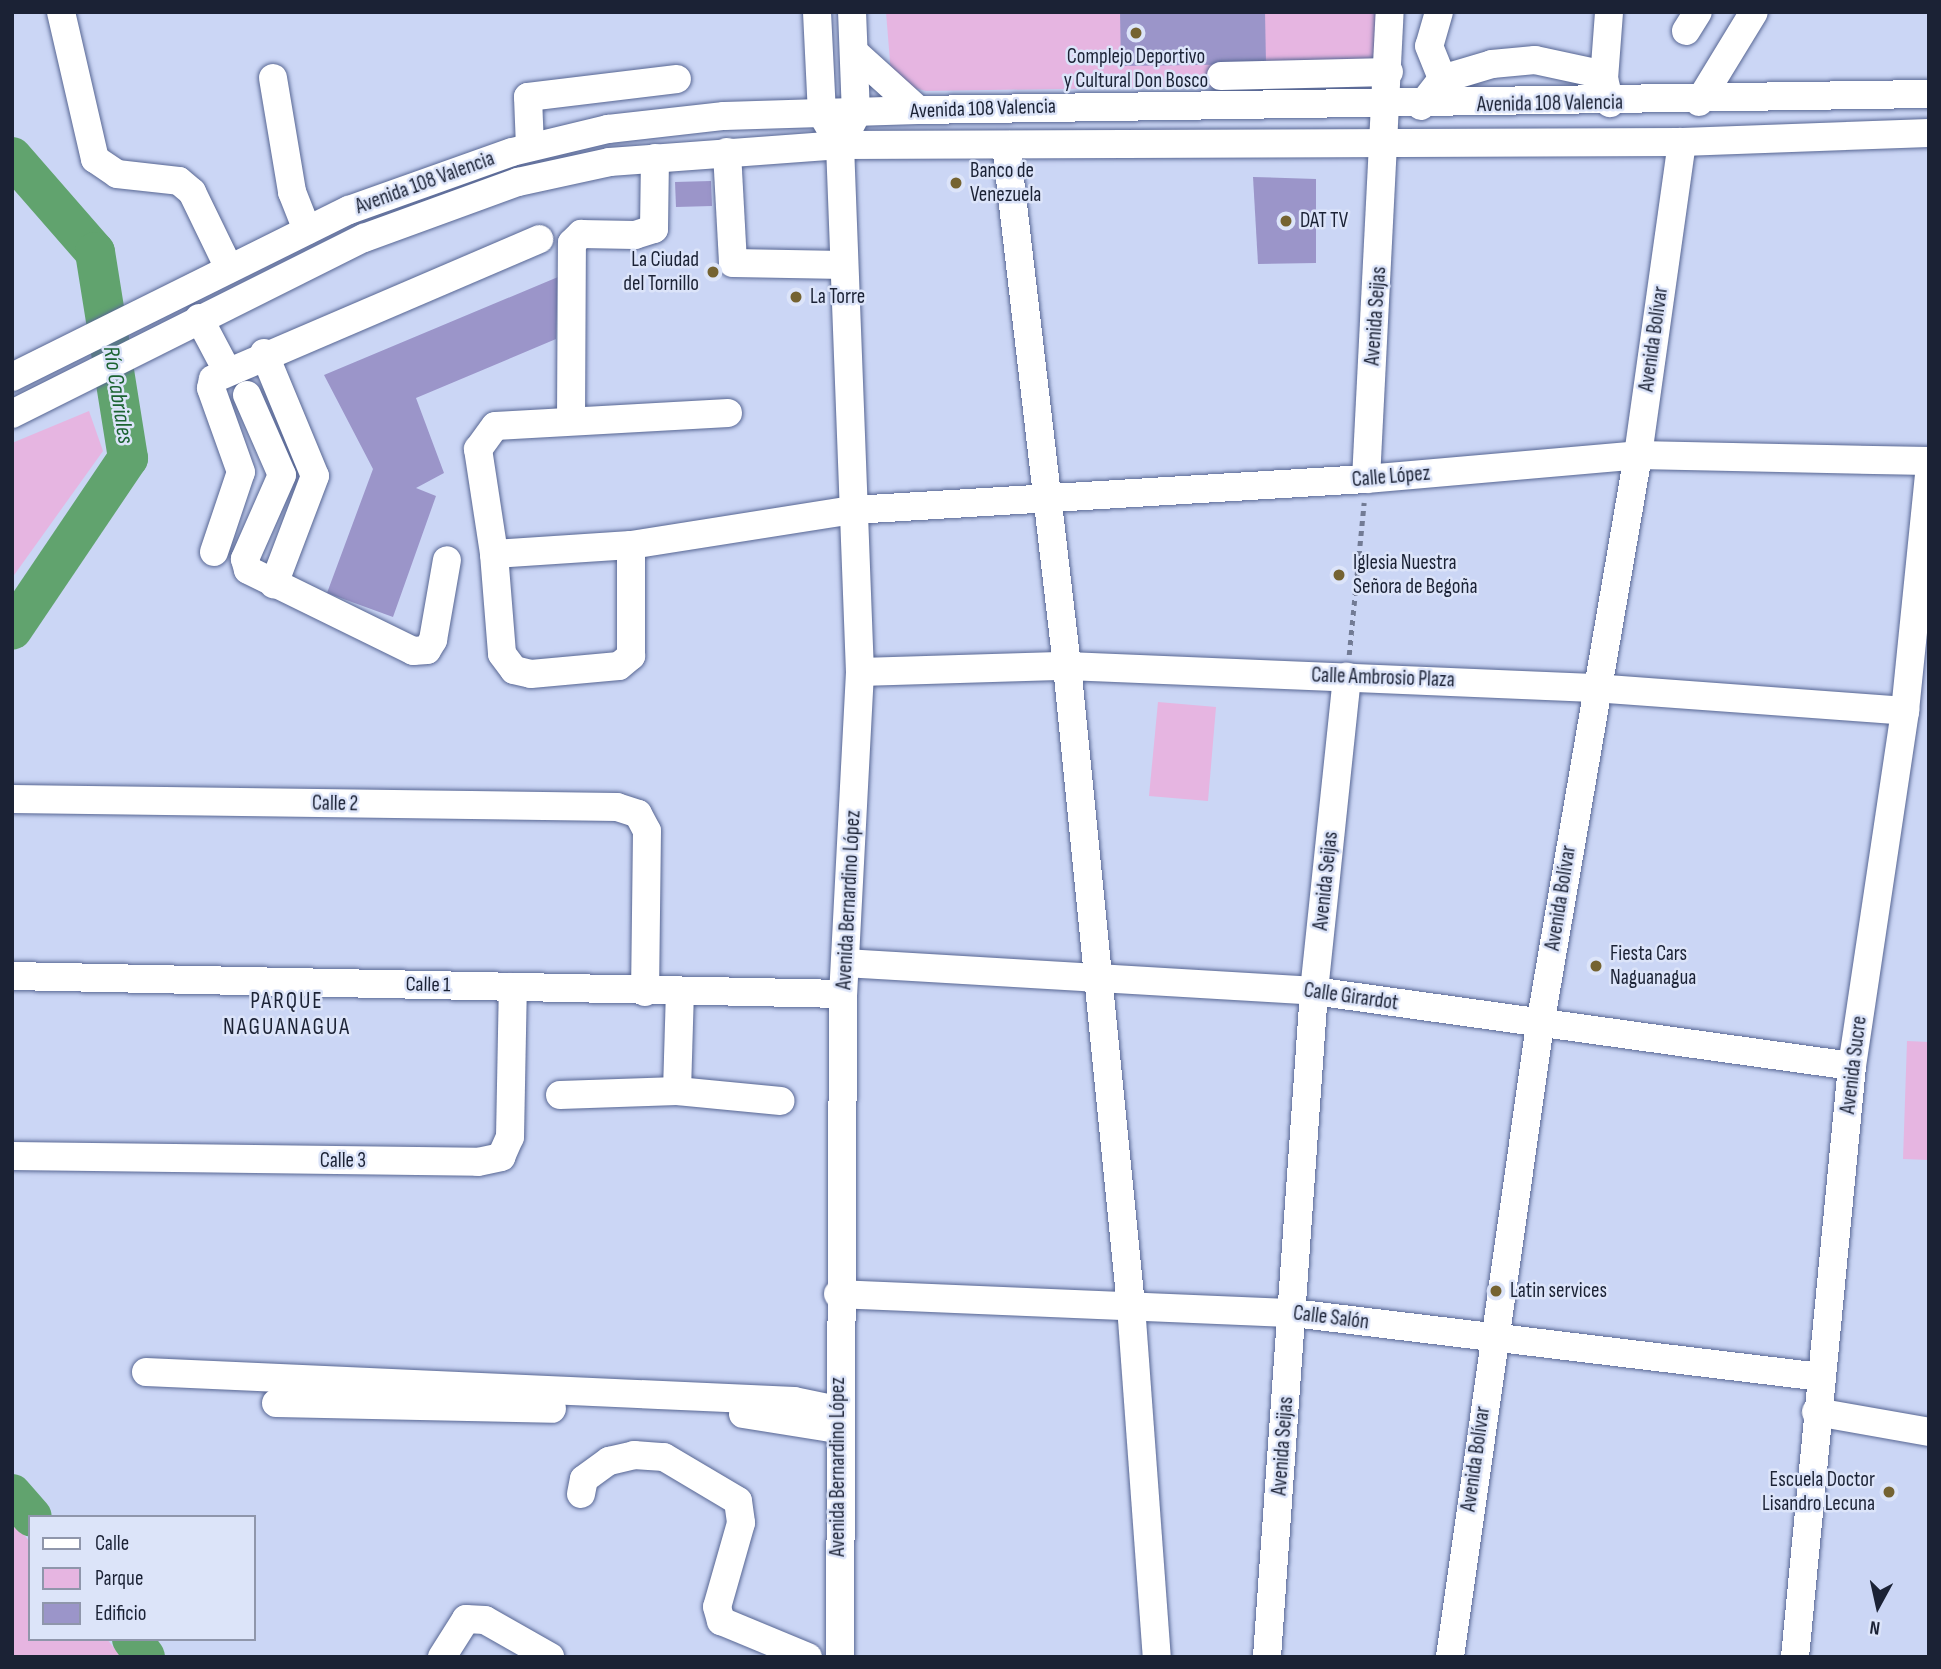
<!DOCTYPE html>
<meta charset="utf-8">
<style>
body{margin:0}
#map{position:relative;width:1941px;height:1669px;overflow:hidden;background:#cbd6f5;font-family:"Sofia Sans Condensed",sans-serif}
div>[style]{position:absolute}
.green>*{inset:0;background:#e6b5e1}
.river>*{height:40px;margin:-20px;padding:0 20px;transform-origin:20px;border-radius:20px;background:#61a36e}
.building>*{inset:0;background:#9b95c9}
.path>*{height:4.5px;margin-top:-2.25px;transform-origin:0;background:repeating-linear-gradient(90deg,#727b94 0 5px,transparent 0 10px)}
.roads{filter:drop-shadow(0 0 2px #576693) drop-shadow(0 0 2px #576693)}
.minor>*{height:28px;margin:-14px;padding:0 14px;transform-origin:14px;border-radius:14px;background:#fff}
.dots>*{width:19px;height:19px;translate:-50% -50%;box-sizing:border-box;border:4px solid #dce4f9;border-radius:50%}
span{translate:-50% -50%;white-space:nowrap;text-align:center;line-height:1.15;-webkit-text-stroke:5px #dce4f9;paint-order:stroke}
.poi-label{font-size:21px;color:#1b2235}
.left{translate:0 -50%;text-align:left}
.right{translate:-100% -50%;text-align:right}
.street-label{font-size:21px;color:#1b2235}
.water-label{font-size:23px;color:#1b6331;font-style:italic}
.neighbourhood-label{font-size:23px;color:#1b2235;letter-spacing:2px}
.frame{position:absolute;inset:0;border:14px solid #1b2235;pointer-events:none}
.legend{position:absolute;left:28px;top:1515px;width:228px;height:126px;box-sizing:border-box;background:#dce4f9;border:2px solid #8f96ab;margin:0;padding:9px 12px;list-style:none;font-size:21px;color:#1b2235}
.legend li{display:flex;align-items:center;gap:14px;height:35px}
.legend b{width:35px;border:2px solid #8f96ab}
.north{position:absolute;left:1843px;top:1571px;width:70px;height:70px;-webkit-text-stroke:5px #dce4f9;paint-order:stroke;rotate:188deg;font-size:19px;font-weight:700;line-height:28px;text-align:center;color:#1b2235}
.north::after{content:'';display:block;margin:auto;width:24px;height:32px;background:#1b2235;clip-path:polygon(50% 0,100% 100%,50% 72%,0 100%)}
</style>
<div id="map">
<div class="green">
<i style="clip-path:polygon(886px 12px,1383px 12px,1386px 84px,926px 91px,903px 85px,891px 74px)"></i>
<i style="clip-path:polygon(89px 411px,103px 451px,12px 578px,12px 443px)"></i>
<i style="clip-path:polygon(1158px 702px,1216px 707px,1208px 801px,1149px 796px)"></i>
<i style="clip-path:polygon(1907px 1041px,1929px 1042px,1929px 1160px,1903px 1159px)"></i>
<i style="clip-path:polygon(12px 1520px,30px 1542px,30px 1639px,107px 1639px,121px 1657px,12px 1657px)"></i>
</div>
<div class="river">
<i style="left:12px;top:157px;width:126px;rotate:48.9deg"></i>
<i style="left:95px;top:252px;width:209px;rotate:80.9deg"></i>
<i style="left:128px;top:458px;width:207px;rotate:124deg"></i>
<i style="left:12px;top:1494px;width:30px;rotate:49deg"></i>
<i style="left:132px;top:1639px;width:22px;rotate:54deg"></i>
</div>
<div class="building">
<i style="clip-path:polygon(1120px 12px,1265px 12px,1266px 64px,1121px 66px)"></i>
<i style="clip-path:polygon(1253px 177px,1316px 179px,1316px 263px,1258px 264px)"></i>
<i style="clip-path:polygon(711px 181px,712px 206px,676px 207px,675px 182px)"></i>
<i style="clip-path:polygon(558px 277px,556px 339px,416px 398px,444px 473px,416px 488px,436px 496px,393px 617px,327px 593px,373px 469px,324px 375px)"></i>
</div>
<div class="path">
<i style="left:1349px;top:655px;width:153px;rotate:-84.4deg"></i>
</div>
<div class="roads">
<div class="minor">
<i style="left:61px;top:12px;width:151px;rotate:77deg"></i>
<i style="left:95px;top:159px;width:27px;rotate:34deg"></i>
<i style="left:117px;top:174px;width:62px;rotate:6.4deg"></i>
<i style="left:179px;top:181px;width:17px;rotate:40deg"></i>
<i style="left:192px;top:192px;width:82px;rotate:64.1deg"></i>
<i style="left:817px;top:12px;width:102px;rotate:87.2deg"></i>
<i style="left:822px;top:114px;width:36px;rotate:60deg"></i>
<i style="left:840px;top:145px;width:527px;rotate:87.83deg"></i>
<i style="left:860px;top:672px;width:322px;rotate:93deg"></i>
<i style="left:843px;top:994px;width:663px;rotate:90.26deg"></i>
<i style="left:1439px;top:12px;width:35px;rotate:106deg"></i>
<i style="left:1429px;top:46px;width:35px;rotate:68deg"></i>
<i style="left:1686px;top:31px;width:22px;rotate:-58deg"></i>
<i style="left:855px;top:53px;width:85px;rotate:42.1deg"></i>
<i style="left:1221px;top:76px;width:168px;rotate:-1.4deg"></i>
<i style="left:273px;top:78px;width:116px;rotate:80.5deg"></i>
<i style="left:292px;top:192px;width:41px;rotate:68.5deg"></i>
<i style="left:1604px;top:79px;width:67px;rotate:-85.7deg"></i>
<i style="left:1699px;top:102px;width:105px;rotate:-58.6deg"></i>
<i style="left:1421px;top:106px;width:34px;rotate:-52deg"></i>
<i style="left:1442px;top:79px;width:52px;rotate:-16.7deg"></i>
<i style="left:1492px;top:64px;width:43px;rotate:-5.3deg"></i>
<i style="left:1535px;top:60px;width:57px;rotate:12.1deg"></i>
<i style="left:1591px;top:72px;width:15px;rotate:28deg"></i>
<i style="left:1604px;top:79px;width:25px;rotate:76deg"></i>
<i style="left:848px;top:130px;width:17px;rotate:-62deg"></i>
<i style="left:856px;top:115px;width:103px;rotate:-92.2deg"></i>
<i style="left:1006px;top:145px;width:525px;rotate:83.32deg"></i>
<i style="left:1067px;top:666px;width:643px;rotate:84.29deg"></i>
<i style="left:1131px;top:1306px;width:352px;rotate:85.8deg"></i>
<i style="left:530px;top:147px;width:50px;rotate:-92.3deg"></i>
<i style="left:528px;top:97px;width:150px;rotate:-6.9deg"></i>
<i style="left:727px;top:152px;width:111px;rotate:86.9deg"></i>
<i style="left:733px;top:263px;width:111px;rotate:1deg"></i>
<i style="left:199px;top:318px;width:58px;rotate:62.1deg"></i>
<i style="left:264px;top:353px;width:133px;rotate:67.5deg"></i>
<i style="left:315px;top:476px;width:116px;rotate:110.8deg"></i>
<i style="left:12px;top:377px;width:376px;rotate:-26.4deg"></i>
<i style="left:349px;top:210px;width:173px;rotate:-19.6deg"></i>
<i style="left:512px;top:152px;width:99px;rotate:-13.5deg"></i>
<i style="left:608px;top:129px;width:117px;rotate:-6.4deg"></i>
<i style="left:724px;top:116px;width:194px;rotate:-1.8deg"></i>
<i style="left:918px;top:110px;width:1011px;rotate:-0.91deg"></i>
<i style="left:247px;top:395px;width:87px;rotate:66.4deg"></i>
<i style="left:282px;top:475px;width:92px;rotate:113.8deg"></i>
<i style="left:245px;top:559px;width:11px;rotate:75deg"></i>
<i style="left:248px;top:570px;width:184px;rotate:26.1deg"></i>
<i style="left:413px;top:651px;width:14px;rotate:-4deg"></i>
<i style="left:427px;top:650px;width:12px;rotate:-59deg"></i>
<i style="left:433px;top:640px;width:81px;rotate:-80.1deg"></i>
<i style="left:728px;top:413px;width:233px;rotate:176.8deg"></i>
<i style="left:495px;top:426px;width:29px;rotate:126deg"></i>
<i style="left:478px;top:449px;width:106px;rotate:81.3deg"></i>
<i style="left:494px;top:554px;width:137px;rotate:-3.8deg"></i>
<i style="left:631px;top:545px;width:225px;rotate:-9deg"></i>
<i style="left:853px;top:510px;width:514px;rotate:-3.46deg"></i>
<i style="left:1366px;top:479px;width:273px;rotate:-5deg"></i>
<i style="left:1638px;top:455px;width:291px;rotate:1.2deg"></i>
<i style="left:12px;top:414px;width:394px;rotate:-26.6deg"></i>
<i style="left:364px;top:238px;width:164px;rotate:-20deg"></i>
<i style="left:518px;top:182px;width:94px;rotate:-12.3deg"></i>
<i style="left:610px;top:162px;width:231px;rotate:-4.2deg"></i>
<i style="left:840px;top:145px;width:842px;rotate:-0.2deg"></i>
<i style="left:1682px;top:142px;width:247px;rotate:-2.1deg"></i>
<i style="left:571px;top:421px;width:178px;rotate:-89.7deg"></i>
<i style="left:572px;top:243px;width:13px;rotate:-45deg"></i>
<i style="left:581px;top:234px;width:54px;rotate:1.1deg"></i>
<i style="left:635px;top:235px;width:20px;rotate:-18deg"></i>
<i style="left:654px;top:229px;width:71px;rotate:-89.2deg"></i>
<i style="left:1366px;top:479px;width:468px;rotate:-87.1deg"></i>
<i style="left:214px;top:552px;width:84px;rotate:-71.4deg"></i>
<i style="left:241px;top:472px;width:89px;rotate:-109.7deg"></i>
<i style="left:211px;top:388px;width:9px;rotate:-77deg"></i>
<i style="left:213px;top:379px;width:355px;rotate:-23.2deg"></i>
<i style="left:494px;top:554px;width:100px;rotate:85.4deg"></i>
<i style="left:502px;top:654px;width:20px;rotate:53deg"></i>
<i style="left:514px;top:670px;width:17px;rotate:13deg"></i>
<i style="left:531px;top:674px;width:88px;rotate:-5.2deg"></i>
<i style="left:619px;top:666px;width:16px;rotate:-40deg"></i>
<i style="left:631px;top:656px;width:111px;rotate:-90deg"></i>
<i style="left:860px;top:672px;width:207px;rotate:-1.7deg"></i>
<i style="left:1067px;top:666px;width:527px;rotate:2.39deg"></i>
<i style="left:1594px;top:688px;width:312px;rotate:4.2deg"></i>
<i style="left:12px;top:799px;width:605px;rotate:0.76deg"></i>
<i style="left:617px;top:807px;width:22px;rotate:18deg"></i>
<i style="left:638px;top:814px;width:19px;rotate:62deg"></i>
<i style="left:647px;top:831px;width:161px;rotate:90.7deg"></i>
<i style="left:846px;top:963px;width:469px;rotate:3.4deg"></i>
<i style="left:1314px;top:991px;width:543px;rotate:7.94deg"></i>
<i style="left:12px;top:976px;width:831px;rotate:1.24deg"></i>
<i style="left:677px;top:1091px;width:99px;rotate:-88.3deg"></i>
<i style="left:560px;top:1095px;width:117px;rotate:-2deg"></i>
<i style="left:677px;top:1091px;width:104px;rotate:5.5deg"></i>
<i style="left:12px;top:1156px;width:466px;rotate:0.7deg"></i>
<i style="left:478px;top:1162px;width:24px;rotate:-12deg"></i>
<i style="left:501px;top:1157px;width:22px;rotate:-66deg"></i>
<i style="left:510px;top:1137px;width:150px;rotate:-88.9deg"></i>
<i style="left:838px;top:1294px;width:455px;rotate:2.4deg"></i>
<i style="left:1293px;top:1313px;width:532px;rotate:6.91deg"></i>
<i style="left:146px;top:1372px;width:649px;rotate:2.56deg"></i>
<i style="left:794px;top:1401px;width:44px;rotate:11.8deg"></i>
<i style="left:276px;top:1403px;width:276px;rotate:1.2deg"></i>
<i style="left:1816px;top:1412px;width:115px;rotate:10deg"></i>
<i style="left:743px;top:1414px;width:95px;rotate:9.1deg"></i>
<i style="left:581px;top:1494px;width:15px;rotate:-79deg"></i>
<i style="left:584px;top:1479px;width:31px;rotate:-36deg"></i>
<i style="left:609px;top:1461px;width:26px;rotate:-13deg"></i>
<i style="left:634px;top:1455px;width:30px;rotate:4deg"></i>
<i style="left:664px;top:1457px;width:86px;rotate:30.7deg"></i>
<i style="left:738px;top:1501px;width:22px;rotate:82deg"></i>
<i style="left:741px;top:1523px;width:87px;rotate:105.9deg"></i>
<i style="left:717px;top:1607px;width:15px;rotate:74deg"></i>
<i style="left:721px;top:1621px;width:94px;rotate:22.5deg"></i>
<i style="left:442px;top:1657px;width:45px;rotate:-57.7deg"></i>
<i style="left:466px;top:1619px;width:19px;rotate:3deg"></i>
<i style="left:485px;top:1620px;width:75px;rotate:29.6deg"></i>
<i style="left:1267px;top:1657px;width:668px;rotate:-85.96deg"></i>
<i style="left:1314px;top:991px;width:316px;rotate:-84deg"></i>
<i style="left:1450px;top:1657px;width:638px;rotate:-81.9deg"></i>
<i style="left:1540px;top:1025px;width:578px;rotate:-80.24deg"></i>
<i style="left:1638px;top:455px;width:316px;rotate:-82deg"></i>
<i style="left:1795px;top:1657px;width:594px;rotate:-84.49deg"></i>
<i style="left:1852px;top:1066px;width:359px;rotate:-81.5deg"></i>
<i style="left:1905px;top:711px;width:237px;rotate:-84.2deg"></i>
</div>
</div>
<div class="dots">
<i style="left:1136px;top:33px;background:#756331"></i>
<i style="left:956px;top:183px;background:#756331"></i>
<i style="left:1286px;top:221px;background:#756331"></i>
<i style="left:713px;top:272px;background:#756331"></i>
<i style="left:796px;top:297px;background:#756331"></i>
<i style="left:1339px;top:575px;background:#756331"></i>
<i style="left:1596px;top:966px;background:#756331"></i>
<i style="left:1496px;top:1291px;background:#756331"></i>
<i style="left:1889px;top:1492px;background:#756331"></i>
</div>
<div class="poi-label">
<span style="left:1136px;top:69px">Complejo Deportivo<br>y Cultural Don Bosco</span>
<span class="left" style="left:970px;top:183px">Banco de<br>Venezuela</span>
<span class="left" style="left:1300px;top:221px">DAT TV</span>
<span class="right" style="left:699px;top:272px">La Ciudad<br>del Tornillo</span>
<span class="left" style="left:810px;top:297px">La Torre</span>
<span class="left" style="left:1353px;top:575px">Iglesia Nuestra<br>Señora de Begoña</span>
<span class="left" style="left:1610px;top:966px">Fiesta Cars<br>Naguanagua</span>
<span class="left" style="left:1510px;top:1291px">Latin services</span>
<span class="right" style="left:1875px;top:1492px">Escuela Doctor<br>Lisandro Lecuna</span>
</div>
<div class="street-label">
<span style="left:1550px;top:104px;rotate:-1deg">Avenida 108 Valencia</span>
<span style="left:983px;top:109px;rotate:-2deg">Avenida 108 Valencia</span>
<span style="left:425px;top:183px;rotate:-20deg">Avenida 108 Valencia</span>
<span style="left:1376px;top:316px;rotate:-86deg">Avenida Seijas</span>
<span style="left:1654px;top:339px;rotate:-82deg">Avenida Bolívar</span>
<span style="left:1391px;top:477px;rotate:-5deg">Calle López</span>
<span style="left:1383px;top:678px;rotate:2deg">Calle Ambrosio Plaza</span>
<span style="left:335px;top:804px;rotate:1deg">Calle 2</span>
<span style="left:1326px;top:881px;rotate:-84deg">Avenida Seijas</span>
<span style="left:1561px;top:898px;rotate:-81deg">Avenida Bolívar</span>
<span style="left:849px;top:900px;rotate:-87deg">Avenida Bernardino López</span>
<span style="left:428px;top:985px;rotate:1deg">Calle 1</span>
<span style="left:1351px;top:997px;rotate:8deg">Calle Girardot</span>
<span style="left:1854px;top:1065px;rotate:-83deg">Avenida Sucre</span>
<span style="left:343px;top:1161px">Calle 3</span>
<span style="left:1331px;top:1318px;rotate:7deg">Calle Salón</span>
<span style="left:1283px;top:1446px;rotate:-86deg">Avenida Seijas</span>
<span style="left:1476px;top:1459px;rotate:-82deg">Avenida Bolívar</span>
<span style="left:838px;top:1467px;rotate:-90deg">Avenida Bernardino López</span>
</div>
<div class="water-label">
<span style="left:118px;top:395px;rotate:81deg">Río Cabriales</span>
</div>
<div class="neighbourhood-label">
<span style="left:287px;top:1014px">PARQUE<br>NAGUANAGUA</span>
</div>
<div class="frame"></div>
<ul class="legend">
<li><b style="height:9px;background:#fff"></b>Calle</li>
<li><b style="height:19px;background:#e6b5e1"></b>Parque</li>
<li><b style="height:19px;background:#9b95c9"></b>Edificio</li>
</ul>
<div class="north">N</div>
</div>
